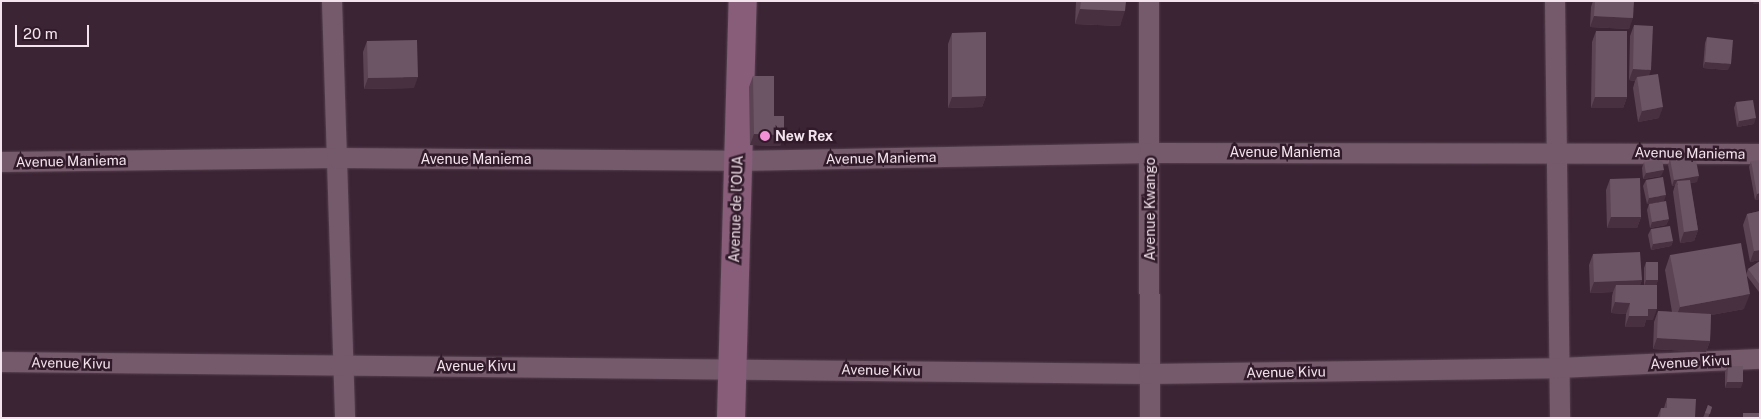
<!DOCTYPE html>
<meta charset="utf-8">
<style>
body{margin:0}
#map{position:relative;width:1761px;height:419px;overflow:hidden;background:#3b2434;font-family:"Public Sans",sans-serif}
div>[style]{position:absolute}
.roads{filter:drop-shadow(0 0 1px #54404e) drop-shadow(0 0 1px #54404e)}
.street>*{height:20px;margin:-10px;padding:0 10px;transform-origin:10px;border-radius:10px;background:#755a6c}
.secondary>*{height:28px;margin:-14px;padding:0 14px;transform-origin:14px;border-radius:14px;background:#875d7a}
.wall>*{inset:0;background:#5c4454}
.shaded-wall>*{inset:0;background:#483041}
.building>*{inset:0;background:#6c5565}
.dots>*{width:14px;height:14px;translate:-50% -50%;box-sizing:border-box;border:2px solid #311b2a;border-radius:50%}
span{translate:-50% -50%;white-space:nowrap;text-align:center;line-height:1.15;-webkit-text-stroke:5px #311b2a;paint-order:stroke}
.poi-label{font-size:14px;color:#f2e3ed;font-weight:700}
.left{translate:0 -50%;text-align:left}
.street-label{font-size:14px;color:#f2e3ed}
.frame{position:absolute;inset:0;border:2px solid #f2e3ed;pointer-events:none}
.scale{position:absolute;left:15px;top:25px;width:74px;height:22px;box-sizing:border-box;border:2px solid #f2e3ed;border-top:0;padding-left:6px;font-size:15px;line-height:18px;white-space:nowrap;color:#f2e3ed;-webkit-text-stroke:4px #311b2a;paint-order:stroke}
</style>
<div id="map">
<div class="roads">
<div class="street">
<i style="left:332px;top:1px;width:417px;rotate:88.2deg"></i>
<i style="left:1149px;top:1px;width:417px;rotate:89.9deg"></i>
<i style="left:1555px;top:1px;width:417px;rotate:89.3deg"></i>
<i style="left:1px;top:162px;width:336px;rotate:-0.7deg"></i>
<i style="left:337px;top:158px;width:401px;rotate:0.4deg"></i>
<i style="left:738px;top:161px;width:412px;rotate:-1.1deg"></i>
<i style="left:1150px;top:153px;width:610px;rotate:0.09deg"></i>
<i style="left:1px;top:362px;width:1148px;rotate:0.6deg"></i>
<i style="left:1149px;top:374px;width:410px;rotate:-0.8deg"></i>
<i style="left:1559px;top:368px;width:201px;rotate:-2.6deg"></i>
</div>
<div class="secondary">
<i style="left:731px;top:418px;width:417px;rotate:-88.4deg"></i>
</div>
</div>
<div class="wall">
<i style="clip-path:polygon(1076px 1px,1126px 1px,1120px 26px,1075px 24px)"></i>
<i style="clip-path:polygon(1593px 1px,1634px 1px,1629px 29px,1590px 27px,1591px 7px)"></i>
<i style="clip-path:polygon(1634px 25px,1649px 75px,1659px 118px,1638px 122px,1633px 88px,1635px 81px,1629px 80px,1630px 36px)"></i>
<i style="clip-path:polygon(1596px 31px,1627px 97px,1623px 108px,1591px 108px,1592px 42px)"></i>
<i style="clip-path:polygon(952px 33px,986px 96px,982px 107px,948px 108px,948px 44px)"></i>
<i style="clip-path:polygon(1707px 37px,1728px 70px,1703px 68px,1705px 43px)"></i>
<i style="clip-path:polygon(367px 41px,414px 88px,364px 89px,363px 52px)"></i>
<i style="clip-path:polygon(753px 76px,784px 135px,780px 146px,750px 145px,749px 87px)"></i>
<i style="clip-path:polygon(1736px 102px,1754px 124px,1737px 127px,1734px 108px)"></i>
<i style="clip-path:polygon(1670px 159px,1697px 182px,1690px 183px,1698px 230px,1694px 241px,1680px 243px,1673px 192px,1675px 185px,1672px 186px,1668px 165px)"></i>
<i style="clip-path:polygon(1751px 161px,1760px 199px,1755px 200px,1749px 167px)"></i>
<i style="clip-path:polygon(1644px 162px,1661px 176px,1643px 179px,1642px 168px)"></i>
<i style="clip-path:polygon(1610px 179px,1641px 217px,1637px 228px,1607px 228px,1606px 190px)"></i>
<i style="clip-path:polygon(1646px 180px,1664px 201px,1647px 204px,1643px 186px)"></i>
<i style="clip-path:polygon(1649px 204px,1669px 219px,1666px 225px,1650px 228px,1647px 210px)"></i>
<i style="clip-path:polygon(1760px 211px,1760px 260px,1750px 262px,1743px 225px,1747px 214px)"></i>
<i style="clip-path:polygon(1651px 229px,1673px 241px,1671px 246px,1651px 250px,1648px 235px)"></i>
<i style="clip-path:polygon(1593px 254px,1642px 280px,1640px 285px,1644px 285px,1644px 268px,1646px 262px,1658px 280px,1656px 285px,1653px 320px,1646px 320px,1644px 327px,1625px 327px,1626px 314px,1611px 313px,1612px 296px,1613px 292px,1590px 293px,1589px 265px)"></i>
<i style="clip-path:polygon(1670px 255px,1746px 275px,1748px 269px,1760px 261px,1760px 291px,1759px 292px,1747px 276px,1744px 309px,1711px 315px,1710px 341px,1706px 352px,1653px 349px,1654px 322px,1658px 311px,1672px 312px,1665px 270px)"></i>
<i style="clip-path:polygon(1728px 366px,1741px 388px,1725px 388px,1725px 372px)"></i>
<i style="clip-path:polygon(1667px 398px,1695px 418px,1657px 418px,1661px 408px,1664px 408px)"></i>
<i style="clip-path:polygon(1708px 405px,1712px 407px,1708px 418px,1703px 418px)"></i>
</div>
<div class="shaded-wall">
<i style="clip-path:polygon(1754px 1px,1760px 1px,1760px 4px,1753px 4px)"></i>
<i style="clip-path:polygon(1080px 9px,1125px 11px,1120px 26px,1075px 24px)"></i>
<i style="clip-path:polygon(1594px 16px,1633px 18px,1629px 29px,1590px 27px)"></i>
<i style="clip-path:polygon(1705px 62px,1731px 64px,1728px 70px,1703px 68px)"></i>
<i style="clip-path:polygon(1633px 69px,1651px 70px,1647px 81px,1637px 77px,1635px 81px,1629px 80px)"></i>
<i style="clip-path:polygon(418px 77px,414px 88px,364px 89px,368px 78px)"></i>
<i style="clip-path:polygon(986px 96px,982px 107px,948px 108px,952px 97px)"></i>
<i style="clip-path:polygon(1595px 97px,1627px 97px,1623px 108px,1591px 108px)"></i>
<i style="clip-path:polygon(1663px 107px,1659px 118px,1638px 122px,1642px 111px)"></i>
<i style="clip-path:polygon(1756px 118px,1754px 124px,1737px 127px,1739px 121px)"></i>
<i style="clip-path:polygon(754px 134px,784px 135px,780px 146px,750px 145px)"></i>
<i style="clip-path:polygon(1664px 170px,1661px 176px,1643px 179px,1646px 173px)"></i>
<i style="clip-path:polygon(1699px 176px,1697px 182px,1677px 185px,1677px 181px,1675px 185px,1672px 186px,1674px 180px)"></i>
<i style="clip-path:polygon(1760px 193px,1760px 199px,1755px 200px,1757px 194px)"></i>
<i style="clip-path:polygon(1666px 195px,1664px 201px,1647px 204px,1649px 198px)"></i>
<i style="clip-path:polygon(1611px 217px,1641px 217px,1637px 228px,1607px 228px)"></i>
<i style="clip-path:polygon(1669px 219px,1666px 225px,1650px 228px,1652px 222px)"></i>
<i style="clip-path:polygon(1698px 230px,1694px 241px,1680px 243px,1684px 232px)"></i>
<i style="clip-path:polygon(1673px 241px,1671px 246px,1651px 250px,1653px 244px)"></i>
<i style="clip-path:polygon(1760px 250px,1760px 260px,1750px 262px,1754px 251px)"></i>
<i style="clip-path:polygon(1642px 280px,1638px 291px,1616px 285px,1613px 292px,1590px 293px,1594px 282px)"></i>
<i style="clip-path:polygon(1646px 280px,1658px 280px,1656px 286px,1644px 286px)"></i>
<i style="clip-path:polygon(1750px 294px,1744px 309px,1674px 322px,1680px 307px)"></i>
<i style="clip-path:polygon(1615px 302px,1630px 303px,1626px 314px,1611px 313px)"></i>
<i style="clip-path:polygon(1648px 309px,1657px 309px,1653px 320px,1646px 320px,1644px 327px,1625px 327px,1629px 316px)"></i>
<i style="clip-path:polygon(1657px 338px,1710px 341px,1706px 352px,1653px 349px)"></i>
<i style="clip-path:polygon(1727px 382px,1743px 382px,1741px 388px,1725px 388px)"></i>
</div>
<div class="building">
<i style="clip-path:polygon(1081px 1px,1126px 1px,1125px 11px,1080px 9px)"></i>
<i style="clip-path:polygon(1595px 1px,1634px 1px,1633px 18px,1594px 16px)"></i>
<i style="clip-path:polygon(1634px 25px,1653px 26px,1651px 70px,1633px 69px)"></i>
<i style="clip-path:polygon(1596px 31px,1627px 31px,1627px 97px,1595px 97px)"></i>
<i style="clip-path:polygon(986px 32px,986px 96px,952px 97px,952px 33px)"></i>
<i style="clip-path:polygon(1707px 37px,1733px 40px,1731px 64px,1705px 62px)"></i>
<i style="clip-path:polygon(417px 40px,418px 77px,368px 78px,367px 41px)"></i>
<i style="clip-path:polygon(1658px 74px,1663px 107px,1642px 111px,1637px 77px)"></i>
<i style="clip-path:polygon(753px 76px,774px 76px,774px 116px,784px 116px,784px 135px,754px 134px)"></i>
<i style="clip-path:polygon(1753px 100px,1756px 118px,1739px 121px,1736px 102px)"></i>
<i style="clip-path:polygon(1695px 155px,1699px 176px,1674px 180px,1670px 159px)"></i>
<i style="clip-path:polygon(1662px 159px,1664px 170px,1646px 173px,1644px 162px)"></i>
<i style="clip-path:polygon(1760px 160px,1760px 193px,1757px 194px,1751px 161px)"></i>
<i style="clip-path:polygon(1663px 177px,1666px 195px,1649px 198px,1646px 180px)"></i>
<i style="clip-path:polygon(1640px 178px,1641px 217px,1611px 217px,1610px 179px)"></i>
<i style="clip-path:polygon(1690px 180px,1698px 230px,1684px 232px,1677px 181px)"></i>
<i style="clip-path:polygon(1666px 201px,1669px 219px,1652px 222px,1649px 204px)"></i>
<i style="clip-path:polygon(1760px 211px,1760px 250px,1754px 251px,1747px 214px)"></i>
<i style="clip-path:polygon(1670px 226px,1673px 241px,1653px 244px,1651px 229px)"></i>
<i style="clip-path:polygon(1741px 243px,1750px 294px,1680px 307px,1670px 255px)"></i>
<i style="clip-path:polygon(1640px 252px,1642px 280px,1594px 282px,1593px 254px)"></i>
<i style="clip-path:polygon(1760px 261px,1760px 285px,1748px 269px)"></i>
<i style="clip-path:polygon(1646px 262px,1658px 262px,1658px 280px,1646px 280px)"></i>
<i style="clip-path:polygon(1616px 285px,1657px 285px,1657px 309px,1648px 309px,1648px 316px,1629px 316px,1630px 303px,1615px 302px)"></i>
<i style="clip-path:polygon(1658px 311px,1711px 314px,1710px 341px,1657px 338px)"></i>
<i style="clip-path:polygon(1728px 366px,1743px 366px,1743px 382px,1727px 382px)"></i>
<i style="clip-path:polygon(1667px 398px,1696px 399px,1695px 418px,1660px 418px,1661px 408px,1667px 408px)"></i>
<i style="clip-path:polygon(1708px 405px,1712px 407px,1710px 414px,1705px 413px)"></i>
<i style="clip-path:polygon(1743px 413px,1760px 413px,1760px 418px,1743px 418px)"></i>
</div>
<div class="dots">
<i style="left:765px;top:136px;background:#f291d6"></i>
</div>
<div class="poi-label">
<span class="left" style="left:775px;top:136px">New Rex</span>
</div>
<div class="street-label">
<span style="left:1285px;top:152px">Avenue Maniema</span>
<span style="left:1690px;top:153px;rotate:1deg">Avenue Maniema</span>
<span style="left:881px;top:158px;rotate:-1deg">Avenue Maniema</span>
<span style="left:476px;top:159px">Avenue Maniema</span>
<span style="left:71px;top:161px;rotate:-1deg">Avenue Maniema</span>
<span style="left:736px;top:209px;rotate:-88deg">Avenue de l’OUA</span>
<span style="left:1150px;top:209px;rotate:-90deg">Avenue Kwango</span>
<span style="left:1690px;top:362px;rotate:-3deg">Avenue Kivu</span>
<span style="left:71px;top:363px;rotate:1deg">Avenue Kivu</span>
<span style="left:476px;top:366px">Avenue Kivu</span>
<span style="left:881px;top:370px;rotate:1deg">Avenue Kivu</span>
<span style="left:1286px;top:372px;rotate:-1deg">Avenue Kivu</span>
</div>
<div class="frame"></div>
<div class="scale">20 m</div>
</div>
